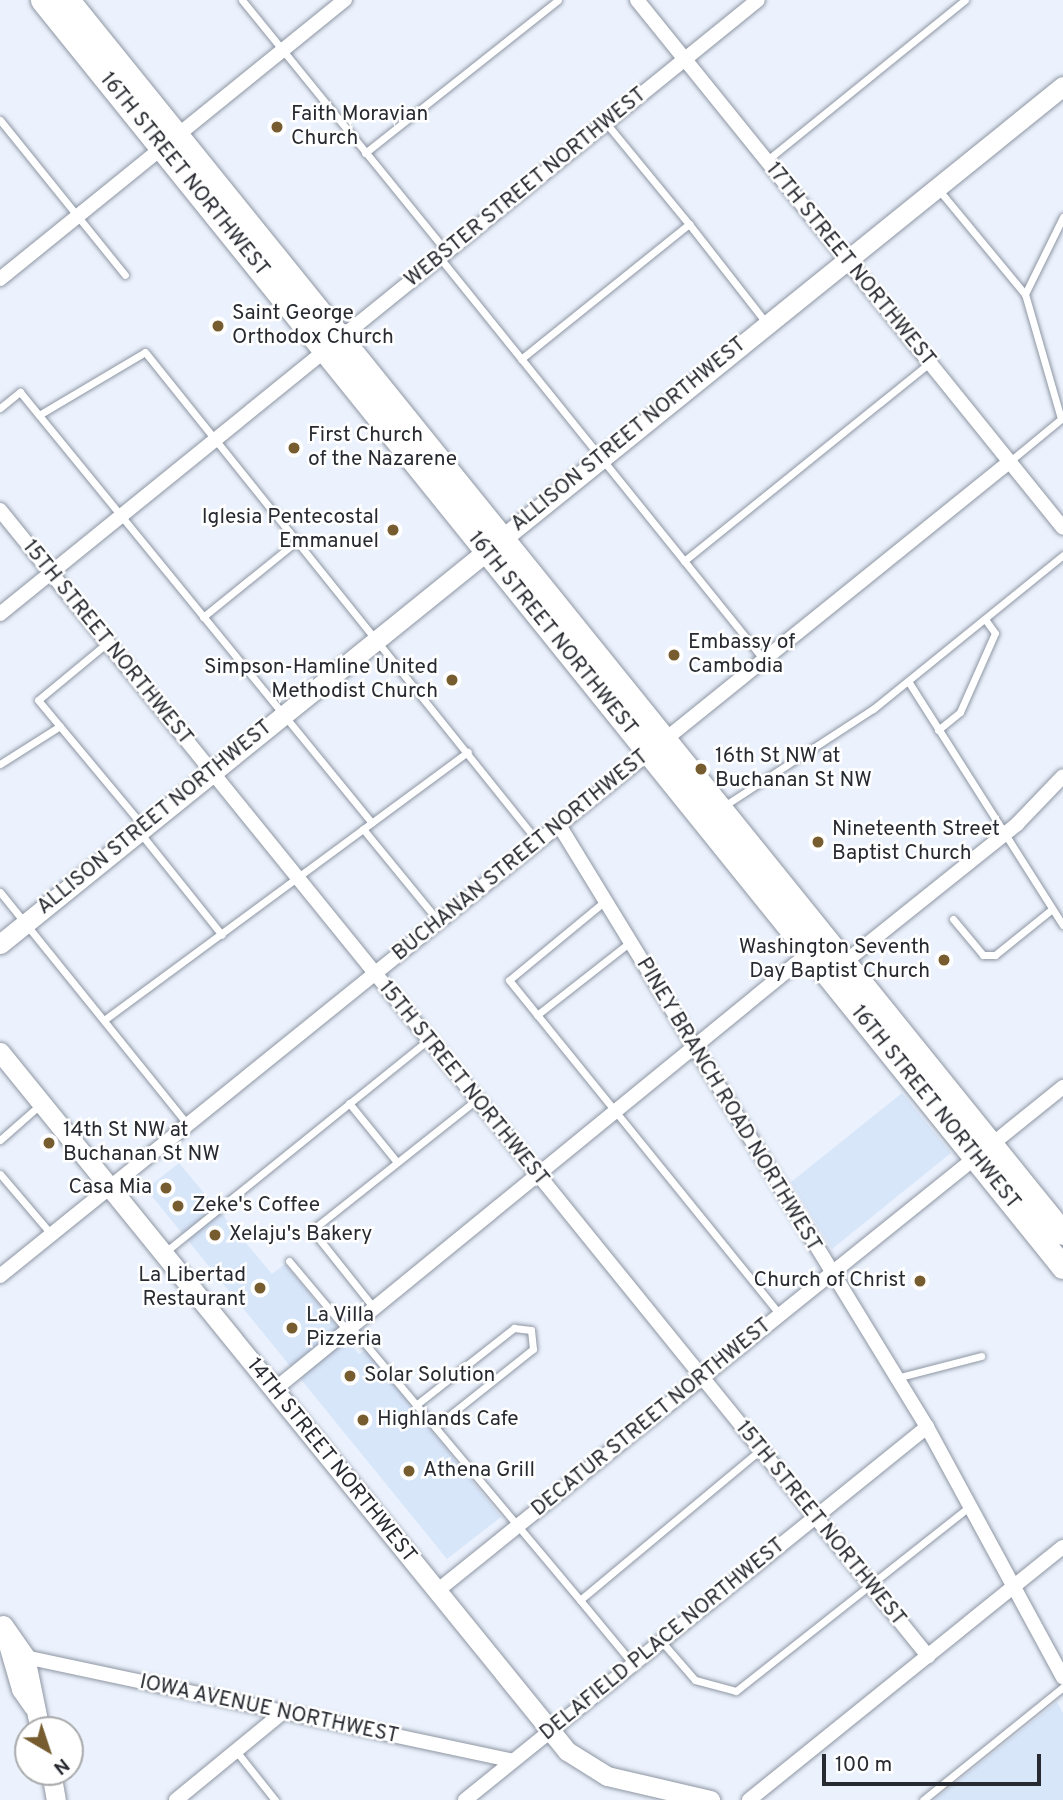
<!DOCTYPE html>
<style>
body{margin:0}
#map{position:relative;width:1063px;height:1800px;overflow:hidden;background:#ebf2fd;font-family:Overpass,sans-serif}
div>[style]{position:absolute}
.built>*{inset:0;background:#d8e6fa}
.roads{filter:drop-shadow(0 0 2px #8e96a3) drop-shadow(0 0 2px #8e96a3)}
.lane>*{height:7px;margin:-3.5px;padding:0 3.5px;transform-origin:3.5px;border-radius:3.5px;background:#fff}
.street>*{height:14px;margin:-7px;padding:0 7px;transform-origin:7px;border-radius:7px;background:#fff}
.secondary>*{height:19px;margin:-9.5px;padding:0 9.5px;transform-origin:9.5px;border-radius:9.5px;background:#fff}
.primary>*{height:23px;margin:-11.5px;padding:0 11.5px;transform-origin:11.5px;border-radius:11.5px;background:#fff}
.dots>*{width:19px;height:19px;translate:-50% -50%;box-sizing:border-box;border:4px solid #fff;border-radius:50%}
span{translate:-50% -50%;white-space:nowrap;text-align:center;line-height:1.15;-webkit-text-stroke:5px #fff;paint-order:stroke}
.poi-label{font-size:21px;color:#272a30}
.left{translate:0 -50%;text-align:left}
.right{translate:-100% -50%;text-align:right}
.street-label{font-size:21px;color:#272a30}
.north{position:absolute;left:14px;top:1716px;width:70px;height:70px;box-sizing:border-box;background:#fff;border:2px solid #a9aaac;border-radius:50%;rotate:141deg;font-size:19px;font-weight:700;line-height:28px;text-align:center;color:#272a30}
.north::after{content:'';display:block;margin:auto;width:24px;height:32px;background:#765c2e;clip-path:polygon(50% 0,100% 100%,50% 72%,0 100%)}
.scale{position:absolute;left:822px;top:1754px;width:219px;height:32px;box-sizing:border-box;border:4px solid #272a30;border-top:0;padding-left:9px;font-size:21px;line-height:24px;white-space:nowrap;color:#272a30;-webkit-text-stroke:5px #fff;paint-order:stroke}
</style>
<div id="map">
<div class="built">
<i style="clip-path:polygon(902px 1093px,951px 1153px,832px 1249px,791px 1182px)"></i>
<i style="clip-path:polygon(179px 1163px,272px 1274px,285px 1264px,359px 1354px,366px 1350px,501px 1517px,447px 1559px,146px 1189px)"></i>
<i style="clip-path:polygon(1057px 1702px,1063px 1713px,1063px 1800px,934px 1800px)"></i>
</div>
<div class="roads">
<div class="lane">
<i style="left:242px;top:0;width:325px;rotate:50.9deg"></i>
<i style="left:0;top:120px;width:199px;rotate:51.1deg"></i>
<i style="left:606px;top:123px;width:131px;rotate:50.6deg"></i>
<i style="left:365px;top:153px;width:246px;rotate:-38.4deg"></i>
<i style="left:766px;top:161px;width:256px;rotate:-39deg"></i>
<i style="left:938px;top:189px;width:136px;rotate:50.4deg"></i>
<i style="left:1025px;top:294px;width:130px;rotate:73.9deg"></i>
<i style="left:1061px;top:419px;width:66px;rotate:140.5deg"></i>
<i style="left:440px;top:258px;width:516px;rotate:51.13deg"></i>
<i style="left:1025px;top:294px;width:86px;rotate:-63.7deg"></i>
<i style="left:521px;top:359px;width:216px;rotate:-38.8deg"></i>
<i style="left:689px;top:224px;width:127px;rotate:52deg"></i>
<i style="left:0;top:408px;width:26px;rotate:-39deg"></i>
<i style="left:20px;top:392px;width:556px;rotate:50.76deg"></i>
<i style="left:39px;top:415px;width:123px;rotate:-30.7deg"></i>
<i style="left:145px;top:352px;width:628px;rotate:51.27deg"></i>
<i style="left:684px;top:561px;width:315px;rotate:-38.9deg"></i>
<i style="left:203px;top:617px;width:121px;rotate:-39deg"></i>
<i style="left:107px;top:643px;width:89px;rotate:140.4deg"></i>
<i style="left:38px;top:700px;width:165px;rotate:50.2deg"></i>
<i style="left:908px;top:681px;width:289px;rotate:57.6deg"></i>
<i style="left:938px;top:730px;width:28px;rotate:-39deg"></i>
<i style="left:960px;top:712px;width:86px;rotate:-66.1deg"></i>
<i style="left:995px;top:633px;width:17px;rotate:-126deg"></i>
<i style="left:0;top:764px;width:71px;rotate:-32.3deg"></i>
<i style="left:724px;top:806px;width:178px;rotate:-33.1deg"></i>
<i style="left:873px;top:709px;width:245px;rotate:-39deg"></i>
<i style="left:363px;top:829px;width:120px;rotate:50.7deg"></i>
<i style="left:141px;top:834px;width:129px;rotate:51.3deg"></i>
<i style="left:0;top:892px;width:298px;rotate:51.1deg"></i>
<i style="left:605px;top:901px;width:124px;rotate:140.5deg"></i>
<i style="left:509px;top:980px;width:431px;rotate:51deg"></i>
<i style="left:953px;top:919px;width:47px;rotate:50.2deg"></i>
<i style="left:983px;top:955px;width:12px"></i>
<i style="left:995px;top:955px;width:73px;rotate:-38.9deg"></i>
<i style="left:537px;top:1015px;width:118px;rotate:-38.1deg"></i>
<i style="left:104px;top:1020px;width:452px;rotate:-36.4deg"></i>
<i style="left:349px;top:1103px;width:76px;rotate:50.9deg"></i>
<i style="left:0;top:1140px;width:55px;rotate:-41.3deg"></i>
<i style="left:0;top:1174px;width:79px;rotate:49.6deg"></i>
<i style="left:164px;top:1253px;width:339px;rotate:-38.9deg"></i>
<i style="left:289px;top:1261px;width:90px;rotate:50deg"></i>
<i style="left:374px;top:1308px;width:100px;rotate:-128.5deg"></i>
<i style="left:312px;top:1230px;width:209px;rotate:-38.4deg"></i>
<i style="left:351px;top:1327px;width:356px;rotate:50deg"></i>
<i style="left:580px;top:1600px;width:234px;rotate:-39.8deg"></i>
<i style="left:896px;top:1378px;width:88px;rotate:-14.5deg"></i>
<i style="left:416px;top:1405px;width:125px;rotate:-38.2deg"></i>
<i style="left:514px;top:1328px;width:17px;rotate:7deg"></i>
<i style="left:531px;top:1330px;width:19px;rotate:84deg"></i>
<i style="left:533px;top:1349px;width:125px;rotate:141.5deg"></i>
<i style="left:580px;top:1600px;width:83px;rotate:50.4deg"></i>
<i style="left:662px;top:1642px;width:50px;rotate:49deg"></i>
<i style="left:695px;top:1680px;width:42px;rotate:15deg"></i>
<i style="left:736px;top:1691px;width:298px;rotate:-38.3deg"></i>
<i style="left:236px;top:1751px;width:63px;rotate:51.5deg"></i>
<i style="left:923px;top:1800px;width:180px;rotate:-38.9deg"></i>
</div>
<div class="street">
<i style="left:637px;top:0;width:678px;rotate:51.1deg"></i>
<i style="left:0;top:279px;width:444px;rotate:-39deg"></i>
<i style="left:0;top:510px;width:1475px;rotate:51deg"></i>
<i style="left:0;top:614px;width:975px;rotate:-39.01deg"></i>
<i style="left:559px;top:825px;width:706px;rotate:58.56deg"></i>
<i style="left:927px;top:1427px;width:285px;rotate:61.5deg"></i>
<i style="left:840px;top:966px;width:227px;rotate:-38.7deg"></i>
<i style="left:1017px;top:824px;width:66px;rotate:-46.2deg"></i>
<i style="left:0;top:1276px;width:1296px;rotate:-38.89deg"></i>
<i style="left:274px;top:1390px;width:697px;rotate:-39.24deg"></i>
<i style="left:437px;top:1591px;width:804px;rotate:-38.84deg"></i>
<i style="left:25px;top:1657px;width:499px;rotate:12deg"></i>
<i style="left:176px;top:1800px;width:137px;rotate:-39.4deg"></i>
<i style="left:465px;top:1800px;width:594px;rotate:-38.92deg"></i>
<i style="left:749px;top:1800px;width:403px;rotate:-38.9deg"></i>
</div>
<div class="secondary">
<i style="left:0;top:944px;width:1366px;rotate:-38.91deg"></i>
<i style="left:0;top:1052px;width:900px;rotate:50.95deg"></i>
<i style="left:567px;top:1751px;width:47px;rotate:32deg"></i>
<i style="left:607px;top:1776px;width:106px;rotate:13.1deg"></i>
<i style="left:3px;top:1625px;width:39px;rotate:55deg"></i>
<i style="left:25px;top:1657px;width:75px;rotate:78.4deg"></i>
<i style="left:3px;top:1627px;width:65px;rotate:73.8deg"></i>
<i style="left:21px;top:1689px;width:21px;rotate:55deg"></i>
<i style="left:51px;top:1772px;width:28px;rotate:80deg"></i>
</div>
<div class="primary">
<i style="left:42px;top:0;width:1627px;rotate:51.14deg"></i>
<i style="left:68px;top:0;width:1584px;rotate:51.1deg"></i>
</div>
</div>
<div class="dots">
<i style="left:277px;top:127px;background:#765c2e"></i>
<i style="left:218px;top:326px;background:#765c2e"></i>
<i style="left:294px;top:448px;background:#765c2e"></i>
<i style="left:393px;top:530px;background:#765c2e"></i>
<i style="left:674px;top:655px;background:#765c2e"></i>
<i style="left:452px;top:680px;background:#765c2e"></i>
<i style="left:701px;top:769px;background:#765c2e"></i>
<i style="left:818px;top:842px;background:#765c2e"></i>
<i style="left:944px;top:960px;background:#765c2e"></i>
<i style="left:49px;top:1143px;background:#765c2e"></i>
<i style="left:166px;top:1188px;background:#765c2e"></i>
<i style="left:178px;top:1206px;background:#765c2e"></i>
<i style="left:215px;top:1235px;background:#765c2e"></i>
<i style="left:920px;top:1281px;background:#765c2e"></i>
<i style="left:260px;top:1288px;background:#765c2e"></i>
<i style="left:292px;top:1328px;background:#765c2e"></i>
<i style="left:350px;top:1376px;background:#765c2e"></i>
<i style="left:363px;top:1420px;background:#765c2e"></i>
<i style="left:409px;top:1471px;background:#765c2e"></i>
</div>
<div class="poi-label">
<span class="left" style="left:291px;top:127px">Faith Moravian<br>Church</span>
<span class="left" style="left:232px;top:326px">Saint George<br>Orthodox Church</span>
<span class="left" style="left:308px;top:448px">First Church<br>of the Nazarene</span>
<span class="right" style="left:379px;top:530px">Iglesia Pentecostal<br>Emmanuel</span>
<span class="left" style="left:688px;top:655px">Embassy of<br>Cambodia</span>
<span class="right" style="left:438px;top:680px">Simpson-Hamline United<br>Methodist Church</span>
<span class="left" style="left:715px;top:769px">16th St NW at<br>Buchanan St NW</span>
<span class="left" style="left:832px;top:842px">Nineteenth Street<br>Baptist Church</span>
<span class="right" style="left:930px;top:960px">Washington Seventh<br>Day Baptist Church</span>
<span class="left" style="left:63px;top:1143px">14th St NW at<br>Buchanan St NW</span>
<span class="right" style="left:152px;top:1188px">Casa Mia</span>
<span class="left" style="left:192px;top:1206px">Zeke's Coffee</span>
<span class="left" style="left:229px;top:1235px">Xelaju's Bakery</span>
<span class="right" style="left:246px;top:1288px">La Libertad<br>Restaurant</span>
<span class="right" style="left:906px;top:1281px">Church of Christ</span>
<span class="left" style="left:306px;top:1328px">La Villa<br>Pizzeria</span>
<span class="left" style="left:364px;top:1376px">Solar Solution</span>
<span class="left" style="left:377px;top:1420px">Highlands Cafe</span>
<span class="left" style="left:423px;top:1471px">Athena Grill</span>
</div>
<div class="street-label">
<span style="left:184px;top:175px;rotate:51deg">16TH STREET NORTHWEST</span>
<span style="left:526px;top:188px;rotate:-39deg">WEBSTER STREET NORTHWEST</span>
<span style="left:850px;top:265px;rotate:51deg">17TH STREET NORTHWEST</span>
<span style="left:629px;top:435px;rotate:-39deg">ALLISON STREET NORTHWEST</span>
<span style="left:552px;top:634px;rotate:51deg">16TH STREET NORTHWEST</span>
<span style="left:107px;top:643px;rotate:51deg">15TH STREET NORTHWEST</span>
<span style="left:155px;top:818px;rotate:-39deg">ALLISON STREET NORTHWEST</span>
<span style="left:521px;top:856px;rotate:-39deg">BUCHANAN STREET NORTHWEST</span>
<span style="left:463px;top:1084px;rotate:51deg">15TH STREET NORTHWEST</span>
<span style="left:728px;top:1105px;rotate:59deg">PINEY BRANCH ROAD NORTHWEST</span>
<span style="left:935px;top:1108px;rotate:51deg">16TH STREET NORTHWEST</span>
<span style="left:652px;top:1418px;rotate:-39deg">DECATUR STREET NORTHWEST</span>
<span style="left:331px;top:1461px;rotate:51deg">14TH STREET NORTHWEST</span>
<span style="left:820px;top:1524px;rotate:51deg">15TH STREET NORTHWEST</span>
<span style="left:663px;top:1640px;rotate:-39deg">DELAFIELD PLACE NORTHWEST</span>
<span style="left:269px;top:1710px;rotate:12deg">IOWA AVENUE NORTHWEST</span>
</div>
<div class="north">N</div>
<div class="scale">100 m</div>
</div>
